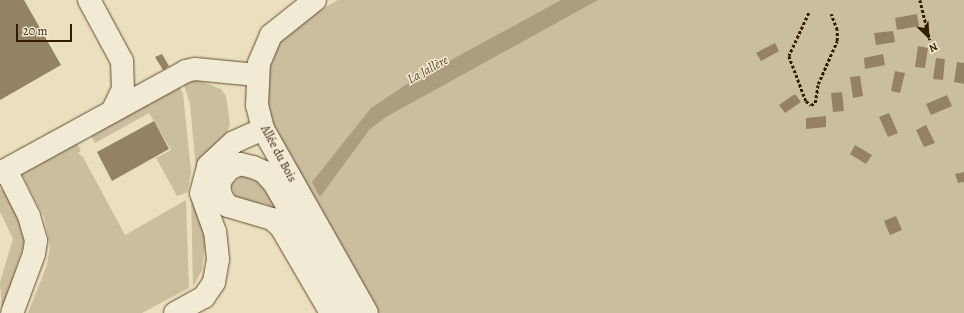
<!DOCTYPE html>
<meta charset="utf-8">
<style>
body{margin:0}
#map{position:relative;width:964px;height:313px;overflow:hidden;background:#eadfbf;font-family:Alegreya,serif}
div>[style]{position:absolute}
.green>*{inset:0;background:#cbbe9f}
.water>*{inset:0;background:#ac9d7e}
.building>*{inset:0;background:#938263}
.path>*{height:2.5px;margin-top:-1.25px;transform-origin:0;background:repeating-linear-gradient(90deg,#341e00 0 3px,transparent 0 5px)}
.roads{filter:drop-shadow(0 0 1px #624e30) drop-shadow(0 0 1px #624e30)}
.minor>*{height:22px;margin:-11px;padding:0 11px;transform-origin:11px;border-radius:11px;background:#f1ead5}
span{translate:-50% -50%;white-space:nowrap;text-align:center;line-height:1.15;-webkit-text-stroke:3px #f1ead5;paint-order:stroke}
.street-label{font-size:12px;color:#341e00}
.water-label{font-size:13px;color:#5e4a2c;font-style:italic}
.north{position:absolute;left:908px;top:16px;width:40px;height:40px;-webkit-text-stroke:3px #f1ead5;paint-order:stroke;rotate:155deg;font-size:11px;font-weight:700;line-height:16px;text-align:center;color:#341e00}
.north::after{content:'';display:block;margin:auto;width:14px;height:18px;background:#341e00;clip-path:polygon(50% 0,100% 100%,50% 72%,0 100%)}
.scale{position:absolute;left:16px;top:24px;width:56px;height:18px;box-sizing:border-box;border:2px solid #341e00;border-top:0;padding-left:5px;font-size:12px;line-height:14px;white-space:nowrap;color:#341e00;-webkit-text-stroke:3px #f1ead5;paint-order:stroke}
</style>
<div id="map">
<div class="green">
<i style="clip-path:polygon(338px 0,964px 0,964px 313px,379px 313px,277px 134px,266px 103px,268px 61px,282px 38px,301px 21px)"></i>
<i style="clip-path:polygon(197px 80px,221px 89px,226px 96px,230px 124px,226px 136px,205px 153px,196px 168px,190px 104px,183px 82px)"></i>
<i style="clip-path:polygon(179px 85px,183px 94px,191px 171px,188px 192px,177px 196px,156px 158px,171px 150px,149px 113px,95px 143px,91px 136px)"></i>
<i style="clip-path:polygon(77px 143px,81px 151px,78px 153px,83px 157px,125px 235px,186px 200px,189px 288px,142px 313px,28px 313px,47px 265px,50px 247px,44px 217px,22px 174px)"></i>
<i style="clip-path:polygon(243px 175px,256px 179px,275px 194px,281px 213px,265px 204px,236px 199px,231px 184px)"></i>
<i style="clip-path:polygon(0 188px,6px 193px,18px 217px,25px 240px,2px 313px,0 282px,13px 239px,0 212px)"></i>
<i style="clip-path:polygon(191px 194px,205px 230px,205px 244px,202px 270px,193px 287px)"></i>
</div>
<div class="water">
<i style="clip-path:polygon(561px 0,598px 0,386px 117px,370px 129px,320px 197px,312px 182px,371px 108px,407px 84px)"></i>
</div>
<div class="building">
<i style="clip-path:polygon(0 0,24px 0,61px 65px,0 100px)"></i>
<i style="clip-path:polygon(917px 14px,919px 26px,897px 30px,895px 18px)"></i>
<i style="clip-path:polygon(893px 31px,895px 42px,876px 45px,874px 33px)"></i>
<i style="clip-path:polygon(775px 43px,779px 51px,761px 61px,756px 53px)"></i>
<i style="clip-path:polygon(918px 46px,928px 48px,925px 68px,915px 67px)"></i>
<i style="clip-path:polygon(162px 54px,169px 66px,163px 70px,155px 57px)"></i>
<i style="clip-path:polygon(883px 54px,885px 65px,865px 69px,864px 58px)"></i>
<i style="clip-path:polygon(936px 58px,945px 59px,943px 80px,933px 79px)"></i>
<i style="clip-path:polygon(957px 62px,964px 63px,964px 84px,954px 82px)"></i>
<i style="clip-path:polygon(895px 71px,905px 73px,900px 93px,891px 91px)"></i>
<i style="clip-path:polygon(860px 76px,863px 96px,853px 98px,850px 77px)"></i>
<i style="clip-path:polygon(842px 92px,844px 111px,833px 112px,831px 93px)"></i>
<i style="clip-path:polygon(795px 94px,801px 102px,785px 113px,779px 105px)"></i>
<i style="clip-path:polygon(947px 95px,952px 106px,931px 115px,926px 104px)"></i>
<i style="clip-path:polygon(889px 113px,898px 133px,888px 137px,879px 117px)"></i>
<i style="clip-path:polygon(826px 116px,826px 127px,806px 129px,806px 118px)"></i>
<i style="clip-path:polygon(154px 121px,169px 149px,112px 181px,97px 152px)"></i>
<i style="clip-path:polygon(926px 125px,935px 143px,924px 147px,916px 130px)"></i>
<i style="clip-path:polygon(855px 145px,872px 155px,866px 164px,850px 154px)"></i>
<i style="clip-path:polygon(964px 172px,964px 182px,958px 183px,955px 174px)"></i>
<i style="clip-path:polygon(896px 216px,902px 230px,890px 235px,884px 221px)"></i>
</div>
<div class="path">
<i style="left:920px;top:0;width:41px;rotate:76deg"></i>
<i style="left:809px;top:13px;width:47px;rotate:114.9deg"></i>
<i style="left:789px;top:56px;width:48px;rotate:69.3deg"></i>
<i style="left:806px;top:101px;width:6px;rotate:39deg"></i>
<i style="left:811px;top:105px;width:4px;rotate:-27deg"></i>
<i style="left:815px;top:103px;width:19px;rotate:-81deg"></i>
<i style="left:818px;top:84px;width:47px;rotate:-66.2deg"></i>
<i style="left:837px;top:41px;width:11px;rotate:-90deg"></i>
<i style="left:837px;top:30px;width:17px;rotate:-111deg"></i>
</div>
<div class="roads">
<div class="minor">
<i style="left:89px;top:0;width:69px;rotate:61.6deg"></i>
<i style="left:122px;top:61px;width:28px;rotate:88deg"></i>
<i style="left:123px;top:89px;width:25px;rotate:116deg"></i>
<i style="left:315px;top:0;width:56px;rotate:141.5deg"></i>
<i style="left:271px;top:35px;width:30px;rotate:113deg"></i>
<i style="left:259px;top:63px;width:42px;rotate:92.7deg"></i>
<i style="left:257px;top:105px;width:25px;rotate:76deg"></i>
<i style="left:263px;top:129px;width:211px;rotate:60.5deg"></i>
<i style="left:6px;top:170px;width:51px;rotate:63.4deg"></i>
<i style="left:29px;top:216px;width:26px;rotate:74deg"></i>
<i style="left:36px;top:241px;width:13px;rotate:99deg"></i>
<i style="left:34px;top:254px;width:63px;rotate:110.4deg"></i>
<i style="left:0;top:173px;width:212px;rotate:-28.7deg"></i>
<i style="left:186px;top:71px;width:9px;rotate:-13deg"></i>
<i style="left:195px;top:69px;width:62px;rotate:5.5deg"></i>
<i style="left:175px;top:313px;width:33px;rotate:-29deg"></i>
<i style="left:204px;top:297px;width:18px;rotate:-56deg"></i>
<i style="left:214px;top:282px;width:23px;rotate:-80deg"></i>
<i style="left:218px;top:259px;width:27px;rotate:-96deg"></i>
<i style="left:215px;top:232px;width:41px;rotate:-109.7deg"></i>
<i style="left:201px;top:193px;width:28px;rotate:-75deg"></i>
<i style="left:208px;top:166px;width:35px;rotate:-43deg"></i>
<i style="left:234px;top:142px;width:32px;rotate:-24deg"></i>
<i style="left:331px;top:313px;width:99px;rotate:-120.2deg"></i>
<i style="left:281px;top:227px;width:12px;rotate:-138deg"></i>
<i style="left:272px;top:219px;width:46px;rotate:-163.5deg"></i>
<i style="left:228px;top:206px;width:10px;rotate:-127deg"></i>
<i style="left:222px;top:198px;width:9px;rotate:-108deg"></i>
<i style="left:219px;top:189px;width:10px;rotate:-79deg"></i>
<i style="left:221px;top:179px;width:13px;rotate:-51deg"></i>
<i style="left:229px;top:169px;width:12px;rotate:-24deg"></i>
<i style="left:240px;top:164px;width:13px;rotate:13deg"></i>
<i style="left:253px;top:167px;width:12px;rotate:24deg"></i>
<i style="left:264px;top:172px;width:15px;rotate:48deg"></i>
<i style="left:274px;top:183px;width:150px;rotate:60deg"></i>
</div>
</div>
<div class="street-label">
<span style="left:278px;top:154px;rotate:62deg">Allée du Bois</span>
</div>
<div class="water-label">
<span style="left:428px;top:70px;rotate:-29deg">La Jallère</span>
</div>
<div class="north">N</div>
<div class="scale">20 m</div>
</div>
